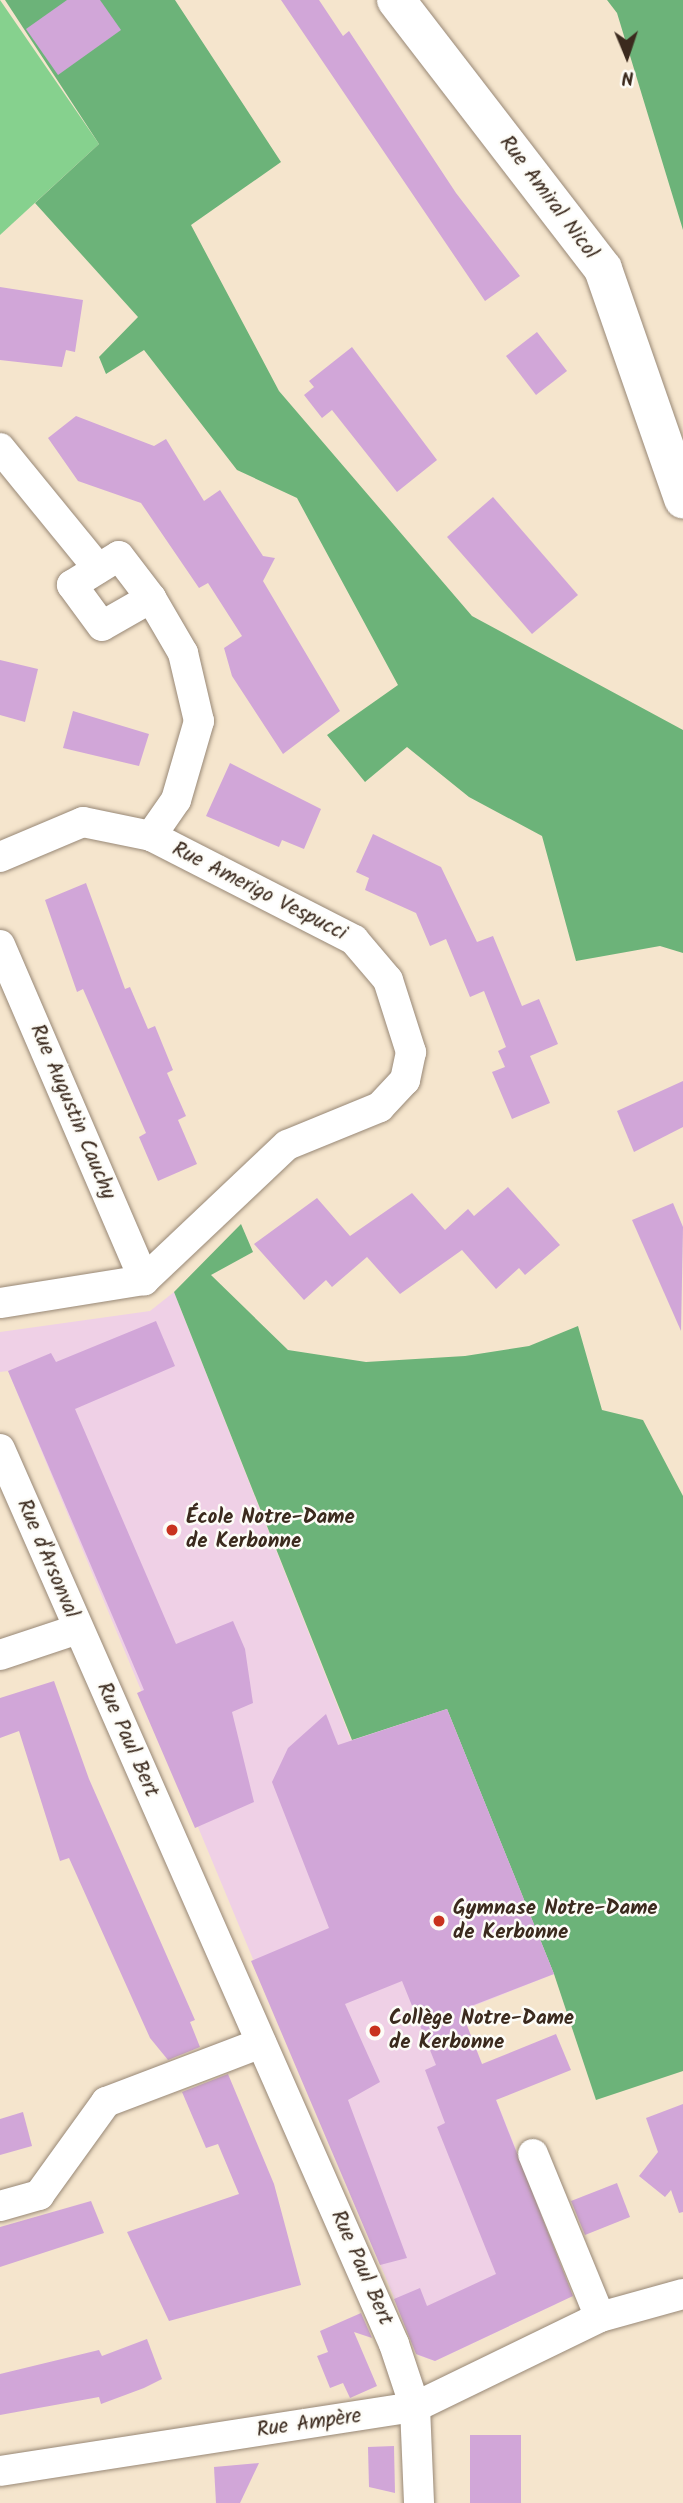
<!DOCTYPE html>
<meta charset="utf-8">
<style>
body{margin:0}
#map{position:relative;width:683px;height:2503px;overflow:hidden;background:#f5e5cd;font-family:Kalam,sans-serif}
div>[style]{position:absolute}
.built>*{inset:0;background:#efd0e6}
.green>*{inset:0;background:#86d18e}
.forest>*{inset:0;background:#6cb379}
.building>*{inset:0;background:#d1a6d8}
.roads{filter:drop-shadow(0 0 2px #988876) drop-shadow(0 0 2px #988876)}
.minor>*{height:30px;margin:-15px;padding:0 15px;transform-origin:15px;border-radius:15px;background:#fff}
.tertiary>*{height:38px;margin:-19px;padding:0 19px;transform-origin:19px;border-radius:19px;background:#fff}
.dots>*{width:19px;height:19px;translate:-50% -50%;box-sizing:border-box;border:4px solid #fdfcf7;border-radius:50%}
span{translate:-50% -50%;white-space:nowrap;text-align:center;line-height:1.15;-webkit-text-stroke:5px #fdfcf7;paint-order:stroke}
.street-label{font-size:21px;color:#3b2a1e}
.poi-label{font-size:21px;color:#3b2a1e;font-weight:700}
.left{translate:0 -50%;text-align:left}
.north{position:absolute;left:592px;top:21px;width:70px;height:70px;-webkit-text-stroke:5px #fdfcf7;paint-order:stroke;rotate:178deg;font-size:19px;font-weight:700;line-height:28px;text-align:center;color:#3b2a1e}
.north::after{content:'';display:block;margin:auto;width:24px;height:32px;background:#3b2a1e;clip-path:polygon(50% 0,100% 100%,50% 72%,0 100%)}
</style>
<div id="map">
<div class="built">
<i style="clip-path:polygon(174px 1292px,351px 1740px,447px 1709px,554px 1974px,461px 2011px,542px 2215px,523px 2223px,556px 2304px,435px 2361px,418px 2355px,8px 1371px,0 1372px,0 1332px,150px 1311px)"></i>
</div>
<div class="green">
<i style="clip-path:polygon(0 0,99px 144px,0 235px)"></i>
</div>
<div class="forest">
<i style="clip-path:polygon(5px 0,175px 0,281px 162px,191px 225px,279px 391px,472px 616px,683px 730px,683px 953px,660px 946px,576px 961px,542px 836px,469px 797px,407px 747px,365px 782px,327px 735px,398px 685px,297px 498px,237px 470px,144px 350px,106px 374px,99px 357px,138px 317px,35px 203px,99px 144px)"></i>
<i style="clip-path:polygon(607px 0,683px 0,683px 230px,617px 13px)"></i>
<i style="clip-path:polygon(241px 1224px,253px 1252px,211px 1275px,288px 1350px,366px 1362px,465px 1356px,529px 1346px,578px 1326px,602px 1410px,643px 1420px,683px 1496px,683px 2071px,596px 2100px,554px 1974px,447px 1709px,352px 1740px,174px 1292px)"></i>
</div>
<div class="building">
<i style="clip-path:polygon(67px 0,100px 0,121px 30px,58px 75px,26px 29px)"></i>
<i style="clip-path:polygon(281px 0,319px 0,343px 36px,349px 31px,456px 193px,520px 276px,485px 301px)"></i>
<i style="clip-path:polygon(0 287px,83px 300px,75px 352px,66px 350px,62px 367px,0 360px)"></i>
<i style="clip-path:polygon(537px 332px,567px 371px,536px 395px,506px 356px)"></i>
<i style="clip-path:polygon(352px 347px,437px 460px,397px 492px,332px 410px,322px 418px,304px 395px,314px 387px,309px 381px)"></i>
<i style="clip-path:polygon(76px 416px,154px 446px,166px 439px,204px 501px,220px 490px,263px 556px,275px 558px,263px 581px,340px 711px,283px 754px,232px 676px,224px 648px,242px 636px,208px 583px,199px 588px,141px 503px,78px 481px,48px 438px)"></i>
<i style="clip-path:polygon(493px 497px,578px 595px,532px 634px,447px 537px)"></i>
<i style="clip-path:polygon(0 660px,38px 669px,25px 722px,0 715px)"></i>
<i style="clip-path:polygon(73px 711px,149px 734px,139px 766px,63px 748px)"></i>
<i style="clip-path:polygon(230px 763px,321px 809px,304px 849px,282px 840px,279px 847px,206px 816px)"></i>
<i style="clip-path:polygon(373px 834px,441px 867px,477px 942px,493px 936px,522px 1006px,539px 999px,558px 1044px,530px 1056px,550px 1103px,512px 1119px,492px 1072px,505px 1067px,498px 1051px,506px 1047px,484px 991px,470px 997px,446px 939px,430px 946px,416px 913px,365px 890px,369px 878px,356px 872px)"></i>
<i style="clip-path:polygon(86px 883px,125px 989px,130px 987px,148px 1029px,155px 1026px,173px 1070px,167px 1073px,186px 1116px,178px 1120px,197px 1164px,158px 1181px,139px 1137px,146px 1133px,83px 989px,77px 992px,45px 900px)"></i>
<i style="clip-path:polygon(683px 1081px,683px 1127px,634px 1152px,617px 1111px)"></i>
<i style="clip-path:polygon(508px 1187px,560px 1245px,525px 1275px,519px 1268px,496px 1289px,462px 1250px,400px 1294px,367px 1257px,332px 1287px,326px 1280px,304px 1300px,254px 1244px,317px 1198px,350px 1236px,412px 1193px,445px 1230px,468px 1209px,474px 1216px)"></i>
<i style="clip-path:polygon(673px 1203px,683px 1227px,681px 1331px,632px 1220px)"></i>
<i style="clip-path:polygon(156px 1321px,175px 1366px,75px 1409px,176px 1644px,233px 1621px,245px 1649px,253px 1703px,232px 1712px,254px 1802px,195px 1828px,137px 1693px,144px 1690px,8px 1371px,51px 1353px,56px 1362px)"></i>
<i style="clip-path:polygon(54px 1681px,89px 1779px,195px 2020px,190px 2022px,200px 2047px,168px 2060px,150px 2038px,69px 1858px,60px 1861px,19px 1731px,0 1738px,0 1698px)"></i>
<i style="clip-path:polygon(447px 1709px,554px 1974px,461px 2010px,482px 2064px,556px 2034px,571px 2070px,496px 2100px,573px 2296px,435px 2361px,416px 2354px,394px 2299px,420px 2288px,427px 2306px,496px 2274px,437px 2127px,445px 2123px,425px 2070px,436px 2065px,402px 1981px,345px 2004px,380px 2082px,348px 2100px,407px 2258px,380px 2265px,251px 1961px,329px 1928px,272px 1782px,288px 1748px,326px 1714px,338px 1745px)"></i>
<i style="clip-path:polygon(228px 2074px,274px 2184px,301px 2285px,169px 2321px,127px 2232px,239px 2194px,218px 2144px,206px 2148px,182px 2092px)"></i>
<i style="clip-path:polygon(683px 2104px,683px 2212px,679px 2213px,671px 2190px,665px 2197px,639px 2176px,658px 2152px,646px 2118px)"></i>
<i style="clip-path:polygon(23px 2112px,32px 2146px,0 2155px,0 2119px)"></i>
<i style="clip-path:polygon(617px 2183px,630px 2217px,585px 2235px,571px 2201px)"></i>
<i style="clip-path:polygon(91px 2201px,104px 2233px,0 2267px,0 2227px)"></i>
<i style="clip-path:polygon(361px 2313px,372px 2338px,354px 2332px,377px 2386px,350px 2398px,343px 2383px,330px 2388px,317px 2356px,328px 2352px,320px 2331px)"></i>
<i style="clip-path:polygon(147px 2339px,162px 2379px,144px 2388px,101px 2404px,99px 2397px,0 2415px,0 2374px,99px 2350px,102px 2356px)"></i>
<i style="clip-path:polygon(470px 2435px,521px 2435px,521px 2503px,470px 2503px)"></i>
<i style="clip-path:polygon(394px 2446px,395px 2493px,369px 2487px,368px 2447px)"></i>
<i style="clip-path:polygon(259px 2463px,240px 2503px,216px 2503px,214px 2467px)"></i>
</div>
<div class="roads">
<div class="minor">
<i style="left:0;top:448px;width:155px;rotate:50.8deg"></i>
<i style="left:151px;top:598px;width:56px;rotate:150.3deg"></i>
<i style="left:102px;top:626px;width:51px;rotate:-126.2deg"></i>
<i style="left:72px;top:585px;width:55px;rotate:-31.7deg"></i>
<i style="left:119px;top:556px;width:53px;rotate:52.7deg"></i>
<i style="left:151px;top:598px;width:64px;rotate:59.8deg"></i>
<i style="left:183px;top:653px;width:70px;rotate:76.8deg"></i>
<i style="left:199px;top:721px;width:82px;rotate:106.2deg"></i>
<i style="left:176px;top:800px;width:44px;rotate:124.8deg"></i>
<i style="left:0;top:857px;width:90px;rotate:-22.9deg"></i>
<i style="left:83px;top:822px;width:69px;rotate:11.6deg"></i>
<i style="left:151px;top:836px;width:228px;rotate:27.1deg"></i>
<i style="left:354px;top:940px;width:52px;rotate:49.6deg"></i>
<i style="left:388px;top:980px;width:76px;rotate:72.3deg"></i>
<i style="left:411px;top:1052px;width:29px;rotate:102deg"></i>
<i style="left:405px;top:1080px;width:37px;rotate:133deg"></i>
<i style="left:380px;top:1107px;width:100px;rotate:157.8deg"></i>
<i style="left:287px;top:1145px;width:197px;rotate:136.6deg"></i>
<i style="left:144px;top:1280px;width:146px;rotate:170.9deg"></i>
<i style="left:0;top:945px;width:365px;rotate:66.7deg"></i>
<i style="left:0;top:1449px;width:978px;rotate:66.24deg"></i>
<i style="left:394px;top:2344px;width:66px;rotate:71.6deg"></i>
<i style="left:415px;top:2407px;width:96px;rotate:87.6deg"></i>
<i style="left:0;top:1655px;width:82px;rotate:-18.4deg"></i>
<i style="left:533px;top:2154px;width:176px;rotate:67.7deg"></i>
<i style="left:0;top:2206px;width:41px;rotate:-15.8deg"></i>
<i style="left:39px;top:2195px;width:115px;rotate:-54.2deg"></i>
<i style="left:106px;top:2102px;width:166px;rotate:-20.8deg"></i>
<i style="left:0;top:2471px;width:420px;rotate:-8.8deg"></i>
<i style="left:415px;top:2407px;width:206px;rotate:-25.9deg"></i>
<i style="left:600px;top:2317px;width:86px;rotate:-15.5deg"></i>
</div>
<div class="tertiary">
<i style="left:396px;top:0;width:339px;rotate:52.4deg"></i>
<i style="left:603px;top:269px;width:244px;rotate:70.8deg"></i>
</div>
</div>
<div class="dots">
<i style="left:172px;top:1530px;background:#c8321e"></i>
<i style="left:439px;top:1921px;background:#c8321e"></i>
<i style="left:375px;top:2031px;background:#c8321e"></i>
</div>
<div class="street-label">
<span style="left:548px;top:198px;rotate:53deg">Rue Amiral Nicol</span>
<span style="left:259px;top:892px;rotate:27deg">Rue Amerigo Vespucci</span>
<span style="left:72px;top:1112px;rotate:67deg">Rue Augustin Cauchy</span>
<span style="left:47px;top:1559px;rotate:67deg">Rue d'Arsonval</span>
<span style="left:127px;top:1740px;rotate:66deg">Rue Paul Bert</span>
<span style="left:361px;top:2268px;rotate:66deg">Rue Paul Bert</span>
<span style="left:309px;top:2424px;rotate:-8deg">Rue Ampère</span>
</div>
<div class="poi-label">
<span class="left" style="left:186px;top:1530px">École Notre-Dame<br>de Kerbonne</span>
<span class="left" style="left:453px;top:1921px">Gymnase Notre-Dame<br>de Kerbonne</span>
<span class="left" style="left:389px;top:2031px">Collège Notre-Dame<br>de Kerbonne</span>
</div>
<div class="north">N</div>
</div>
